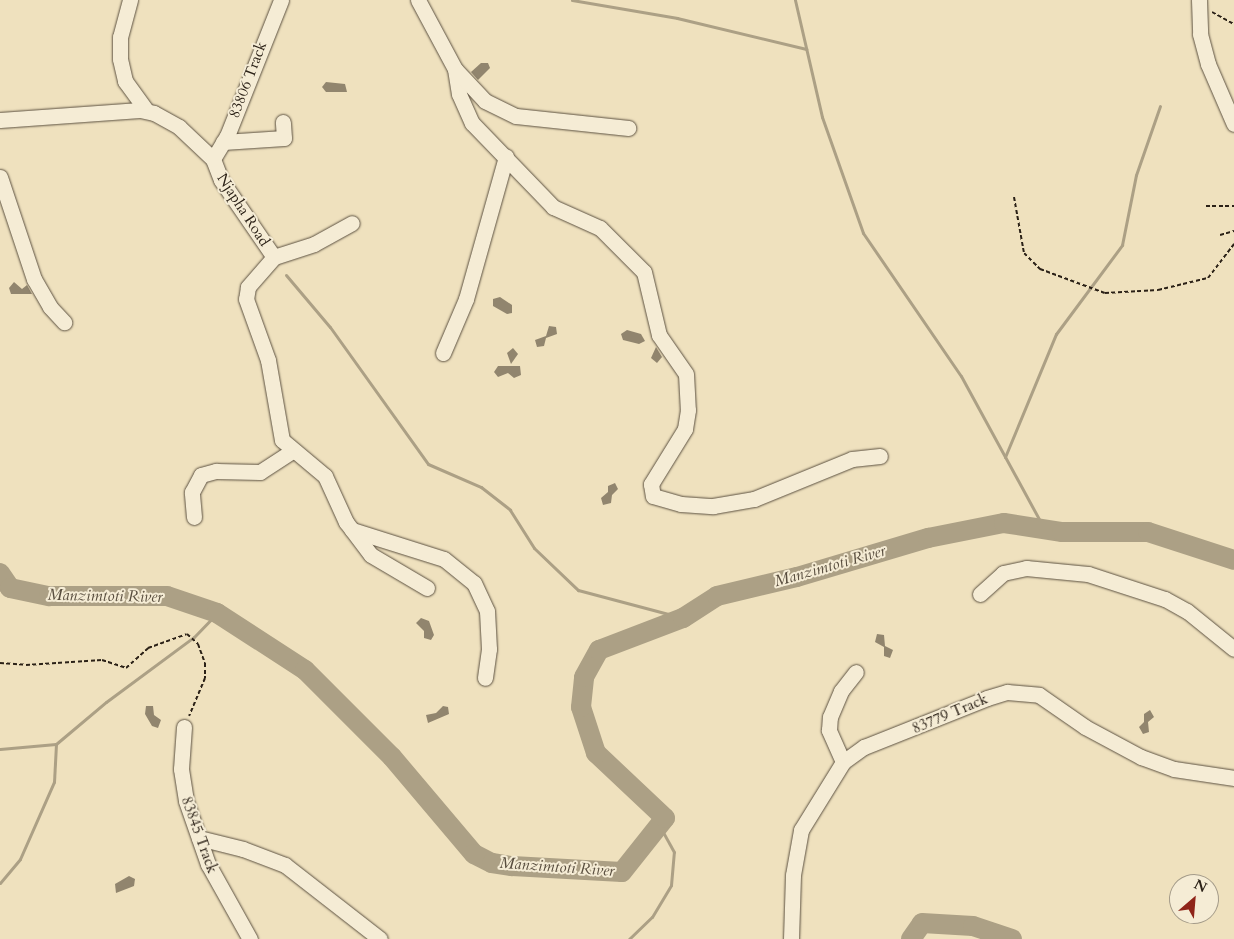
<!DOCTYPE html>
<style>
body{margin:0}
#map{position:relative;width:1234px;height:939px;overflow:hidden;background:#efe1be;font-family:Cardo,serif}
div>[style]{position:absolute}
.stream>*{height:3px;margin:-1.5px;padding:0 1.5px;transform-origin:1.5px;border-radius:1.5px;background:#aca085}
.river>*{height:20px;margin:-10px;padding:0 10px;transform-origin:10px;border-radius:10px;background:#aca085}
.building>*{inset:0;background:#91856e}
.path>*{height:2px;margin-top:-1px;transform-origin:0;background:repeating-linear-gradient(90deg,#2b2117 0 4px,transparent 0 6.5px)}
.roads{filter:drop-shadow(0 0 1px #5c5141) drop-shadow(0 0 1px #5c5141)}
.minor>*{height:15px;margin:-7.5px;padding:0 7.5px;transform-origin:7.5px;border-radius:7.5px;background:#f5ecd5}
span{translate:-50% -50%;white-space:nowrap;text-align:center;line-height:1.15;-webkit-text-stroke:4px #f5ecd5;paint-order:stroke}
.street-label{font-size:15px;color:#2b2117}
.water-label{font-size:16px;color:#584d3e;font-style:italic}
.north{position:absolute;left:1169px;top:874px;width:50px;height:50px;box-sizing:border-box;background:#f5ecd5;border:1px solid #a49b89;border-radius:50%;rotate:27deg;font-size:14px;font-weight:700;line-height:20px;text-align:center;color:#2b2117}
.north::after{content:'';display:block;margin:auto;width:18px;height:22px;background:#8f2418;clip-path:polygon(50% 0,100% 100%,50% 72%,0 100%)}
</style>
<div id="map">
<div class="stream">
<i style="left:572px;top:0;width:107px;rotate:9.7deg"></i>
<i style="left:677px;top:18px;width:133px;rotate:13.5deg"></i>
<i style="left:795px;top:0;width:120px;rotate:77deg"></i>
<i style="left:822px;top:117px;width:123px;rotate:70.5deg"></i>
<i style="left:863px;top:233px;width:173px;rotate:55.6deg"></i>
<i style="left:961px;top:376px;width:175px;rotate:61.4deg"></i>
<i style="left:286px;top:275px;width:68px;rotate:49.8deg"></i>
<i style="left:330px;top:327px;width:168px;rotate:54.4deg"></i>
<i style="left:428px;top:464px;width:58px;rotate:23.5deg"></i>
<i style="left:481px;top:487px;width:37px;rotate:38deg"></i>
<i style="left:510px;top:510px;width:45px;rotate:57.7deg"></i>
<i style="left:534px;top:548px;width:61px;rotate:43.7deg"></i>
<i style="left:578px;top:590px;width:109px;rotate:14.9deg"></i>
<i style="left:1005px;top:457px;width:133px;rotate:-67.5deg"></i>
<i style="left:1056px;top:334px;width:111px;rotate:-53.4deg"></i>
<i style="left:1122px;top:245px;width:71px;rotate:-78.7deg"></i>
<i style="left:1136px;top:175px;width:73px;rotate:-70.8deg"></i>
<i style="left:0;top:749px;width:56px;rotate:-5.1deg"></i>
<i style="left:0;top:883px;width:31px;rotate:-50deg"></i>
<i style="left:20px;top:859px;width:84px;rotate:-66.2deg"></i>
<i style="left:54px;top:782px;width:38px;rotate:-87deg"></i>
<i style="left:56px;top:744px;width:65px;rotate:-40deg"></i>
<i style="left:106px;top:702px;width:109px;rotate:-36.5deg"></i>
<i style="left:194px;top:637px;width:33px;rotate:-46deg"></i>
<i style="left:629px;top:939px;width:32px;rotate:-44deg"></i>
<i style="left:652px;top:917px;width:37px;rotate:-59deg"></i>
<i style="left:671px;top:885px;width:33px;rotate:-85deg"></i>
<i style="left:674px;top:852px;width:31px;rotate:-119deg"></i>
</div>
<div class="river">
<i style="left:0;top:573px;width:18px;rotate:56deg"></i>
<i style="left:10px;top:588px;width:40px;rotate:12deg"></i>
<i style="left:49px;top:596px;width:118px"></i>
<i style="left:167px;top:596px;width:53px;rotate:18.8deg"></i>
<i style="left:217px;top:613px;width:105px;rotate:32.9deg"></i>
<i style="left:305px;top:670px;width:123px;rotate:45deg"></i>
<i style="left:392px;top:757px;width:127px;rotate:49.8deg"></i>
<i style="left:474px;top:854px;width:20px;rotate:27deg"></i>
<i style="left:492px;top:863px;width:20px;rotate:9deg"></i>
<i style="left:512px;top:866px;width:110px;rotate:3.1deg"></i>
<i style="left:622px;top:872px;width:69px;rotate:-51.5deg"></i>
<i style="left:665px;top:818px;width:95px;rotate:-136.7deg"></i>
<i style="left:596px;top:753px;width:48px;rotate:-108.1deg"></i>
<i style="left:581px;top:707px;width:30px;rotate:-84deg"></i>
<i style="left:584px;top:677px;width:31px;rotate:-61deg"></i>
<i style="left:599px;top:650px;width:90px;rotate:-20.9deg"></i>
<i style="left:683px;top:618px;width:40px;rotate:-32.9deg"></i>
<i style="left:717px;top:596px;width:82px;rotate:-13.4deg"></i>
<i style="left:797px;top:577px;width:137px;rotate:-16.6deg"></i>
<i style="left:928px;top:538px;width:77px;rotate:-11.2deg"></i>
<i style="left:1004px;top:523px;width:59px;rotate:8.8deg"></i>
<i style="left:1062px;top:532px;width:86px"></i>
<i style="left:1148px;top:532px;width:90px;rotate:18deg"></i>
<i style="left:911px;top:939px;width:19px;rotate:-55deg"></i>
<i style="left:922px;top:923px;width:51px;rotate:3.4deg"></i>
<i style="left:973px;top:926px;width:41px;rotate:18.4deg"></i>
</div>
<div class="building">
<i style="clip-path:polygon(481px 63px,488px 63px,490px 68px,478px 80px,471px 72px)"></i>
<i style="clip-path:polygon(326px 82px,345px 84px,347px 92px,326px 92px,322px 87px)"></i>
<i style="clip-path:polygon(14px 282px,22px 289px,27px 285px,32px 294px,11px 294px,9px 288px)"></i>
<i style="clip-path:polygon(500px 297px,512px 305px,512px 313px,507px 314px,493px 306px,493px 299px)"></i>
<i style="clip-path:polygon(549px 326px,556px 327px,557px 334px,546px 338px,544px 346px,537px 347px,535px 340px,546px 336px)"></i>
<i style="clip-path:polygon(627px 330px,641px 334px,645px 341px,639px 344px,623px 340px,621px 334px)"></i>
<i style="clip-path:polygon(656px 347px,662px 357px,657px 363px,651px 358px)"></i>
<i style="clip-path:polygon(513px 348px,518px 354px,511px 364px,507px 353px)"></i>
<i style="clip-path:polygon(498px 366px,520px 366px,521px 375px,514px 378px,508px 373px,498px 377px,494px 372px)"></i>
<i style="clip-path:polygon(615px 483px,618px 489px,612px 495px,611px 503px,603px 505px,601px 498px,608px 492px,608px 486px)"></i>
<i style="clip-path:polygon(421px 618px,429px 621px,434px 635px,431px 640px,424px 638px,424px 631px,416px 623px)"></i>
<i style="clip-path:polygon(877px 634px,884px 635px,885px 646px,893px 650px,890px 658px,884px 656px,884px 647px,875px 642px)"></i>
<i style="clip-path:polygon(146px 706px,153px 706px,154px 715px,161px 720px,158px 728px,152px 726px,145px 714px)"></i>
<i style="clip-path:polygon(443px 706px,448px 707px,449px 714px,428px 723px,426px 715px,436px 713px)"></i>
<i style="clip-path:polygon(1150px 710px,1154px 717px,1148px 722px,1149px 732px,1143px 734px,1139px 727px,1144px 722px,1144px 714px)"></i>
<i style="clip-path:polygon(129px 876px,135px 879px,134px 886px,116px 893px,115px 884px)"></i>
</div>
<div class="path">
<i style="left:1212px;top:12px;width:25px;rotate:29deg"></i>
<i style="left:1014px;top:197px;width:57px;rotate:79.9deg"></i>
<i style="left:1024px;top:253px;width:23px;rotate:45deg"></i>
<i style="left:1040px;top:269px;width:69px;rotate:20.3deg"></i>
<i style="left:1105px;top:293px;width:53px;rotate:-3.2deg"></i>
<i style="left:1158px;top:290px;width:51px;rotate:-13.5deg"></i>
<i style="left:1208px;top:278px;width:43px;rotate:-52.6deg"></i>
<i style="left:1206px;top:206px;width:28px"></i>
<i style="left:1220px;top:235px;width:15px;rotate:-16deg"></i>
<i style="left:0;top:663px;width:26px;rotate:4deg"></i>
<i style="left:26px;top:665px;width:76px;rotate:-3.8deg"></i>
<i style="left:102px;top:660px;width:25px;rotate:18deg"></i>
<i style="left:126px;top:668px;width:30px;rotate:-42deg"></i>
<i style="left:148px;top:648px;width:41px;rotate:-19.7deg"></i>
<i style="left:187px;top:634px;width:15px;rotate:42deg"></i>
<i style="left:198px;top:644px;width:20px;rotate:70deg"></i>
<i style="left:205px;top:663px;width:15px;rotate:90deg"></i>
<i style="left:205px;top:678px;width:41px;rotate:112.8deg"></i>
</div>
<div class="roads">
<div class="minor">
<i style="left:130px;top:0;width:38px;rotate:105deg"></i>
<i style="left:120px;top:37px;width:22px;rotate:90deg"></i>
<i style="left:120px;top:59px;width:23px;rotate:77deg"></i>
<i style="left:125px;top:81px;width:37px;rotate:54deg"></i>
<i style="left:418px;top:0;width:78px;rotate:61.8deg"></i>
<i style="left:455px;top:69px;width:25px;rotate:81deg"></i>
<i style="left:459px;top:94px;width:32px;rotate:66deg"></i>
<i style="left:472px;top:123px;width:117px;rotate:46deg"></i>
<i style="left:553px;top:207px;width:51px;rotate:24.1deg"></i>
<i style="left:600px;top:228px;width:62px;rotate:45deg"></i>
<i style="left:644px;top:272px;width:65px;rotate:76.6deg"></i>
<i style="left:659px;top:335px;width:47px;rotate:55.3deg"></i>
<i style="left:686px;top:374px;width:36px;rotate:87deg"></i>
<i style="left:688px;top:410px;width:19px;rotate:99deg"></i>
<i style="left:685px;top:429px;width:65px;rotate:121.7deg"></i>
<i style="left:651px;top:484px;width:12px;rotate:81deg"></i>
<i style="left:653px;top:496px;width:29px;rotate:16deg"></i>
<i style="left:681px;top:504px;width:32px;rotate:4deg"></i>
<i style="left:713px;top:506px;width:42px;rotate:-9.7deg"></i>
<i style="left:754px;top:499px;width:106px;rotate:-22.2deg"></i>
<i style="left:852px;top:459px;width:28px;rotate:-6deg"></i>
<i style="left:1199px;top:0;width:34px;rotate:88deg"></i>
<i style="left:1200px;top:34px;width:31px;rotate:75deg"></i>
<i style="left:1208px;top:64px;width:65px;rotate:66.6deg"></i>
<i style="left:456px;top:70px;width:42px;rotate:46.9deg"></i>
<i style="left:485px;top:101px;width:34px;rotate:26deg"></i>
<i style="left:516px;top:116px;width:113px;rotate:6.1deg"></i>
<i style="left:0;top:120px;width:140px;rotate:-4.1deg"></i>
<i style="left:140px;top:110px;width:14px;rotate:12deg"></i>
<i style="left:154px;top:113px;width:29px;rotate:29deg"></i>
<i style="left:179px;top:127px;width:47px;rotate:43.3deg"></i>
<i style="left:213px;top:159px;width:22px;rotate:69deg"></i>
<i style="left:221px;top:180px;width:93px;rotate:55.5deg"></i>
<i style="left:274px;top:257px;width:40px;rotate:131deg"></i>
<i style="left:248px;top:287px;width:12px;rotate:99deg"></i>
<i style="left:246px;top:299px;width:65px;rotate:70.2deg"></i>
<i style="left:268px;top:360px;width:81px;rotate:80.1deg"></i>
<i style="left:282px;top:440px;width:56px;rotate:39.9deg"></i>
<i style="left:325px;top:476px;width:51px;rotate:65.5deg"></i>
<i style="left:346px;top:522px;width:41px;rotate:52.9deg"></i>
<i style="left:371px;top:555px;width:65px;rotate:30.5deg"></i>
<i style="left:223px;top:142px;width:61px;rotate:-3.8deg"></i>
<i style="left:284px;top:138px;width:16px;rotate:-94deg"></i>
<i style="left:213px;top:159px;width:27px;rotate:-59deg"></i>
<i style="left:227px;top:136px;width:146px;rotate:-68.3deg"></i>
<i style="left:0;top:177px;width:108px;rotate:71.6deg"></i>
<i style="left:34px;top:279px;width:32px;rotate:60deg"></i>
<i style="left:50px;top:307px;width:21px;rotate:47deg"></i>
<i style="left:274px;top:257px;width:42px;rotate:-18deg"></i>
<i style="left:314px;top:244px;width:43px;rotate:-28.9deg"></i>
<i style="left:443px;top:353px;width:59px;rotate:-66.9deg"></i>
<i style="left:466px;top:299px;width:148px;rotate:-74.3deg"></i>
<i style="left:194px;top:517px;width:25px;rotate:-95deg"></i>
<i style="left:192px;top:492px;width:19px;rotate:-62deg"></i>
<i style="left:201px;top:475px;width:16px;rotate:-15deg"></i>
<i style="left:216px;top:471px;width:44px;rotate:1.3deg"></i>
<i style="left:260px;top:472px;width:38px;rotate:-33deg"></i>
<i style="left:352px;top:530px;width:96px;rotate:17.5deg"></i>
<i style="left:444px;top:559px;width:38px;rotate:39deg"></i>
<i style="left:474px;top:583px;width:31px;rotate:65deg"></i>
<i style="left:487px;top:611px;width:38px;rotate:87deg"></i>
<i style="left:489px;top:649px;width:29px;rotate:98deg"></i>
<i style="left:980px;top:594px;width:31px;rotate:-42deg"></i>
<i style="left:1003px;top:573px;width:24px;rotate:-12deg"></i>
<i style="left:1026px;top:568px;width:62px;rotate:5.5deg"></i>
<i style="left:1088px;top:574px;width:81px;rotate:18deg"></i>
<i style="left:1165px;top:599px;width:25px;rotate:29deg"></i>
<i style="left:1187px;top:611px;width:60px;rotate:39deg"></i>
<i style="left:184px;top:727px;width:42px;rotate:94.1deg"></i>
<i style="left:181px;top:769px;width:32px;rotate:81deg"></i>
<i style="left:186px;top:801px;width:67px;rotate:70.8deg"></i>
<i style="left:208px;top:864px;width:86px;rotate:60.8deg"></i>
<i style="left:843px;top:762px;width:35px;rotate:-114deg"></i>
<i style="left:829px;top:730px;width:13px;rotate:-86deg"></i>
<i style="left:830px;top:717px;width:28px;rotate:-67deg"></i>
<i style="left:841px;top:691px;width:24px;rotate:-52deg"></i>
<i style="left:199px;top:838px;width:45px;rotate:14deg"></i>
<i style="left:243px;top:849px;width:45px;rotate:20.9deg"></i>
<i style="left:285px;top:865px;width:120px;rotate:37.9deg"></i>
<i style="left:791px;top:939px;width:64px;rotate:-88.2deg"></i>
<i style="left:793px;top:875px;width:46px;rotate:-79.9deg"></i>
<i style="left:801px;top:830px;width:80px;rotate:-58.3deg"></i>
<i style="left:843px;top:762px;width:26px;rotate:-36deg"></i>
<i style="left:864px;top:747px;width:132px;rotate:-21.7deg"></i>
<i style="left:987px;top:698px;width:21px;rotate:-17deg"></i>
<i style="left:1007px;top:692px;width:32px;rotate:5deg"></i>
<i style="left:1039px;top:695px;width:56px;rotate:34.8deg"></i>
<i style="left:1085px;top:727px;width:64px;rotate:28.2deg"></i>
<i style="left:1141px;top:757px;width:35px;rotate:20deg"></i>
<i style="left:1174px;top:769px;width:61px;rotate:8.5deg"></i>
</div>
</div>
<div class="street-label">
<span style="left:248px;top:80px;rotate:-69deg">83806 Track</span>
<span style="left:243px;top:210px;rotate:57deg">Njapha Road</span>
<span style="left:950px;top:714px;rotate:-23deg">83779 Track</span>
<span style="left:199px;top:835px;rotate:70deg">83845 Track</span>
</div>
<div class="water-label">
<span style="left:830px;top:566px;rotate:-16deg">Manzimtoti River</span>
<span style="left:105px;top:596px;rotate:1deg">Manzimtoti River</span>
<span style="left:557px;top:867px;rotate:4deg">Manzimtoti River</span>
</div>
<div class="north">N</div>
</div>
